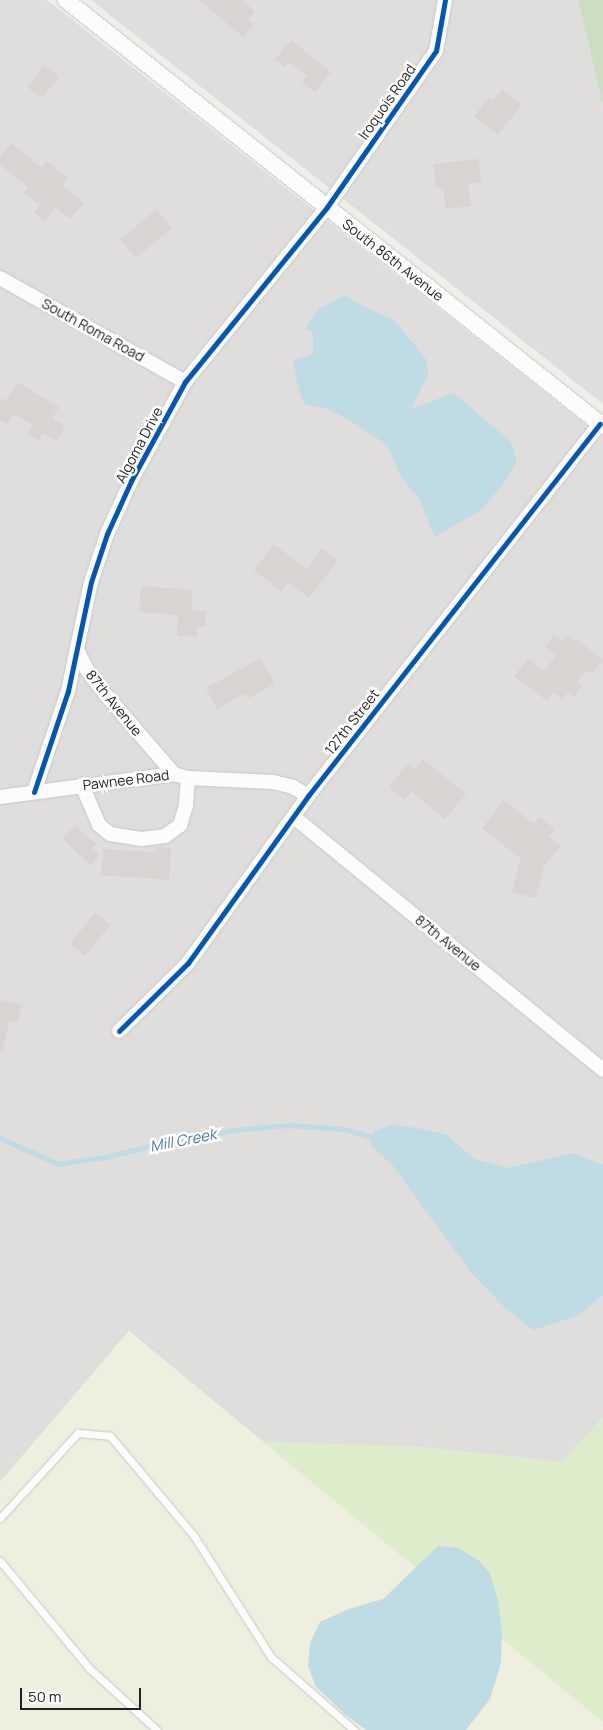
<!DOCTYPE html>
<style>
body{margin:0}
#map{position:relative;width:603px;height:1730px;overflow:hidden;background:#f0eeeb;font-family:Manrope,sans-serif}
div>[style]{position:absolute}
.residential>*{inset:0;background:#dfdedc}
.farmland>*{inset:0;background:#efefdf}
.grass>*{inset:0;background:#ddeccb}
.forest>*{inset:0;background:#cbdec1}
.water>*{inset:0;background:#bfdbe3}
.stream>*{height:5px;margin:-2.5px;padding:0 2.5px;transform-origin:2.5px;border-radius:2.5px;background:#bfdbe3}
.building>*{inset:0;background:#d7d4d2}
.roads{filter:drop-shadow(0 0 1px #c9c8c7) drop-shadow(0 0 1px #c9c8c7)}
.service>*{height:7px;margin:-3.5px;padding:0 3.5px;transform-origin:3.5px;border-radius:3.5px;background:#fdfcfc}
.minor>*{height:14px;margin:-7px;padding:0 7px;transform-origin:7px;border-radius:7px;background:#fdfcfc}
.tertiary>*{height:16px;margin:-8px;padding:0 8px;transform-origin:8px;border-radius:8px;background:#fdfcfc}
.cycleway>*{height:5px;margin:-2.5px;padding:0 2.5px;transform-origin:2.5px;border-radius:2.5px;background:#0057b8}
span{translate:-50% -50%;white-space:nowrap;text-align:center;line-height:1.15;-webkit-text-stroke:5px #fff;paint-order:stroke}
.street-label{font-size:14px;color:#222}
.water-label{font-size:15px;color:#4a7aab;font-style:italic}
.scale{position:absolute;left:20px;top:1688px;width:121px;height:22px;box-sizing:border-box;border:2px solid #222;border-top:0;padding-left:6px;font-size:15px;line-height:18px;white-space:nowrap;color:#222;-webkit-text-stroke:4px #fff;paint-order:stroke}
</style>
<div id="map">
<div class="residential">
<i style="clip-path:polygon(0 0,47px 0,603px 438px,603px 1417px,562px 1462px,417px 1447px,263px 1442px,129px 1331px,0 1482px)"></i>
<i style="clip-path:polygon(91px 0,578px 0,603px 106px,603px 404px)"></i>
</div>
<div class="farmland">
<i style="clip-path:polygon(129px 1331px,603px 1722px,603px 1730px,0 1730px,0 1482px)"></i>
</div>
<div class="grass">
<i style="clip-path:polygon(603px 1417px,603px 1722px,263px 1442px,417px 1447px,562px 1462px)"></i>
</div>
<div class="forest">
<i style="clip-path:polygon(578px 0,603px 0,603px 106px)"></i>
</div>
<div class="water">
<i style="clip-path:polygon(345px 295px,366px 308px,394px 320px,426px 359px,428px 375px,411px 409px,454px 393px,511px 442px,517px 462px,504px 483px,481px 510px,435px 537px,419px 499px,402px 478px,387px 445px,354px 423px,328px 409px,305px 405px,298px 387px,293px 360px,313px 354px,313px 333px,305px 328px,319px 309px)"></i>
<i style="clip-path:polygon(391px 1125px,417px 1128px,447px 1135px,475px 1159px,509px 1168px,573px 1153px,603px 1165px,603px 1295px,577px 1316px,533px 1330px,505px 1308px,470px 1271px,393px 1166px,370px 1144px,374px 1131px)"></i>
<i style="clip-path:polygon(438px 1546px,458px 1548px,478px 1560px,490px 1573px,498px 1601px,502px 1632px,501px 1663px,490px 1699px,466px 1730px,366px 1730px,346px 1715px,316px 1687px,308px 1666px,310px 1643px,320px 1622px,349px 1609px,383px 1599px)"></i>
</div>
<div class="stream">
<i style="left:0;top:1138px;width:64px;rotate:24.1deg"></i>
<i style="left:58px;top:1164px;width:53px;rotate:-8.7deg"></i>
<i style="left:110px;top:1156px;width:62px;rotate:-14deg"></i>
<i style="left:170px;top:1141px;width:64px;rotate:-9.9deg"></i>
<i style="left:233px;top:1130px;width:56px;rotate:-5.1deg"></i>
<i style="left:289px;top:1125px;width:55px;rotate:4.2deg"></i>
<i style="left:344px;top:1129px;width:29px;rotate:16deg"></i>
</div>
<div class="building">
<i style="clip-path:polygon(199px 0,242px 0,255px 11px,248px 19px,254px 24px,243px 37px)"></i>
<i style="clip-path:polygon(291px 40px,331px 72px,315px 92px,302px 82px,307px 76px,289px 62px,285px 67px,275px 59px)"></i>
<i style="clip-path:polygon(44px 65px,59px 77px,42px 98px,27px 87px)"></i>
<i style="clip-path:polygon(502px 89px,522px 104px,498px 135px,474px 116px,489px 97px,493px 100px)"></i>
<i style="clip-path:polygon(11px 143px,42px 168px,47px 161px,68px 178px,62px 185px,84px 203px,70px 219px,55px 207px,44px 221px,34px 213px,40px 205px,24px 193px,28px 187px,0 165px,0 157px)"></i>
<i style="clip-path:polygon(479px 159px,481px 182px,468px 184px,471px 206px,446px 209px,443px 188px,436px 188px,433px 164px)"></i>
<i style="clip-path:polygon(156px 209px,172px 228px,136px 258px,120px 240px)"></i>
<i style="clip-path:polygon(17px 382px,59px 407px,52px 419px,65px 426px,56px 441px,43px 433px,38px 441px,28px 434px,33px 425px,14px 414px,8px 424px,0 420px,0 398px,6px 401px)"></i>
<i style="clip-path:polygon(274px 544px,307px 569px,322px 548px,338px 560px,309px 598px,288px 582px,281px 591px,254px 570px)"></i>
<i style="clip-path:polygon(141px 586px,193px 590px,191px 610px,206px 611px,205px 627px,197px 626px,197px 637px,177px 636px,178px 615px,139px 612px)"></i>
<i style="clip-path:polygon(554px 635px,562px 641px,568px 635px,575px 641px,577px 639px,603px 660px,592px 674px,586px 670px,577px 682px,582px 686px,574px 697px,568px 692px,563px 700px,553px 692px,547px 701px,514px 676px,528px 658px,544px 671px,556px 655px,545px 646px)"></i>
<i style="clip-path:polygon(260px 658px,275px 684px,249px 698px,246px 693px,217px 709px,206px 688px)"></i>
<i style="clip-path:polygon(423px 759px,466px 794px,445px 819px,411px 791px,404px 800px,389px 787px,408px 764px,415px 769px)"></i>
<i style="clip-path:polygon(504px 800px,534px 824px,539px 817px,555px 829px,549px 837px,561px 846px,544px 866px,536px 898px,512px 892px,521px 857px,516px 855px,482px 828px)"></i>
<i style="clip-path:polygon(75px 825px,96px 844px,92px 848px,100px 855px,91px 865px,62px 839px)"></i>
<i style="clip-path:polygon(155px 847px,171px 848px,169px 880px,101px 875px,103px 849px,155px 852px)"></i>
<i style="clip-path:polygon(95px 913px,110px 925px,85px 956px,70px 944px)"></i>
<i style="clip-path:polygon(0 1000px,22px 1005px,18px 1023px,9px 1021px,3px 1050px,0 1050px)"></i>
</div>
<div class="roads">
<div class="service">
<i style="left:0;top:1518px;width:115px;rotate:-47.5deg"></i>
<i style="left:78px;top:1433px;width:32px;rotate:5deg"></i>
<i style="left:110px;top:1436px;width:131px;rotate:50deg"></i>
<i style="left:194px;top:1536px;width:143px;rotate:57.5deg"></i>
<i style="left:271px;top:1657px;width:111px;rotate:41.3deg"></i>
<i style="left:0;top:1561px;width:139px;rotate:50.2deg"></i>
<i style="left:89px;top:1668px;width:92px;rotate:42.4deg"></i>
</div>
<div class="minor">
<i style="left:0;top:278px;width:212px;rotate:29.3deg"></i>
<i style="left:78px;top:652px;width:20px;rotate:63deg"></i>
<i style="left:87px;top:670px;width:31px;rotate:53deg"></i>
<i style="left:106px;top:695px;width:104px;rotate:49.3deg"></i>
<i style="left:82px;top:785px;width:43px;rotate:67deg"></i>
<i style="left:99px;top:825px;width:14px;rotate:39deg"></i>
<i style="left:110px;top:834px;width:31px;rotate:9deg"></i>
<i style="left:141px;top:839px;width:24px;rotate:-7deg"></i>
<i style="left:165px;top:836px;width:19px;rotate:-36deg"></i>
<i style="left:180px;top:825px;width:21px;rotate:-73deg"></i>
<i style="left:186px;top:805px;width:27px;rotate:-86deg"></i>
<i style="left:34px;top:792px;width:107px;rotate:-71.4deg"></i>
<i style="left:68px;top:691px;width:111px;rotate:-78.1deg"></i>
<i style="left:91px;top:582px;width:51px;rotate:-71.6deg"></i>
<i style="left:107px;top:534px;width:58px;rotate:-65.6deg"></i>
<i style="left:131px;top:481px;width:113px;rotate:-61.4deg"></i>
<i style="left:185px;top:382px;width:225px;rotate:-50.9deg"></i>
<i style="left:327px;top:207px;width:190px;rotate:-55.1deg"></i>
<i style="left:436px;top:51px;width:52px;rotate:-80deg"></i>
<i style="left:0;top:797px;width:176px;rotate:-7.5deg"></i>
<i style="left:174px;top:774px;width:15px;rotate:16deg"></i>
<i style="left:188px;top:778px;width:85px;rotate:2.7deg"></i>
<i style="left:273px;top:782px;width:21px;rotate:14deg"></i>
<i style="left:293px;top:787px;width:17px;rotate:31deg"></i>
<i style="left:294px;top:817px;width:399px;rotate:39.3deg"></i>
<i style="left:119px;top:1031px;width:97px;rotate:-44.6deg"></i>
<i style="left:188px;top:963px;width:206px;rotate:-54.3deg"></i>
<i style="left:308px;top:796px;width:473px;rotate:-51.9deg"></i>
</div>
<div class="tertiary">
<i style="left:66px;top:0;width:685px;rotate:38.42deg"></i>
</div>
</div>
<div class="cycleway">
<i style="left:34px;top:792px;width:107px;rotate:-71.4deg"></i>
<i style="left:68px;top:691px;width:111px;rotate:-78.1deg"></i>
<i style="left:91px;top:582px;width:51px;rotate:-71.6deg"></i>
<i style="left:107px;top:534px;width:58px;rotate:-65.6deg"></i>
<i style="left:131px;top:481px;width:113px;rotate:-61.4deg"></i>
<i style="left:185px;top:382px;width:225px;rotate:-50.9deg"></i>
<i style="left:327px;top:207px;width:190px;rotate:-55.1deg"></i>
<i style="left:436px;top:51px;width:52px;rotate:-80deg"></i>
<i style="left:119px;top:1031px;width:97px;rotate:-44.6deg"></i>
<i style="left:188px;top:963px;width:206px;rotate:-54.3deg"></i>
<i style="left:308px;top:796px;width:473px;rotate:-51.9deg"></i>
</div>
<div class="street-label">
<span style="left:387px;top:102px;rotate:-55deg">Iroquois Road</span>
<span style="left:393px;top:260px;rotate:38deg">South 86th Avenue</span>
<span style="left:93px;top:330px;rotate:29deg">South Roma Road</span>
<span style="left:139px;top:445px;rotate:-62deg">Algoma Drive</span>
<span style="left:114px;top:703px;rotate:51deg">87th Avenue</span>
<span style="left:352px;top:722px;rotate:-52deg">127th Street</span>
<span style="left:126px;top:780px;rotate:-7deg">Pawnee Road</span>
<span style="left:448px;top:943px;rotate:39deg">87th Avenue</span>
</div>
<div class="water-label">
<span style="left:183px;top:1140px;rotate:-11deg">Mill Creek</span>
</div>
<div class="scale">50 m</div>
</div>
